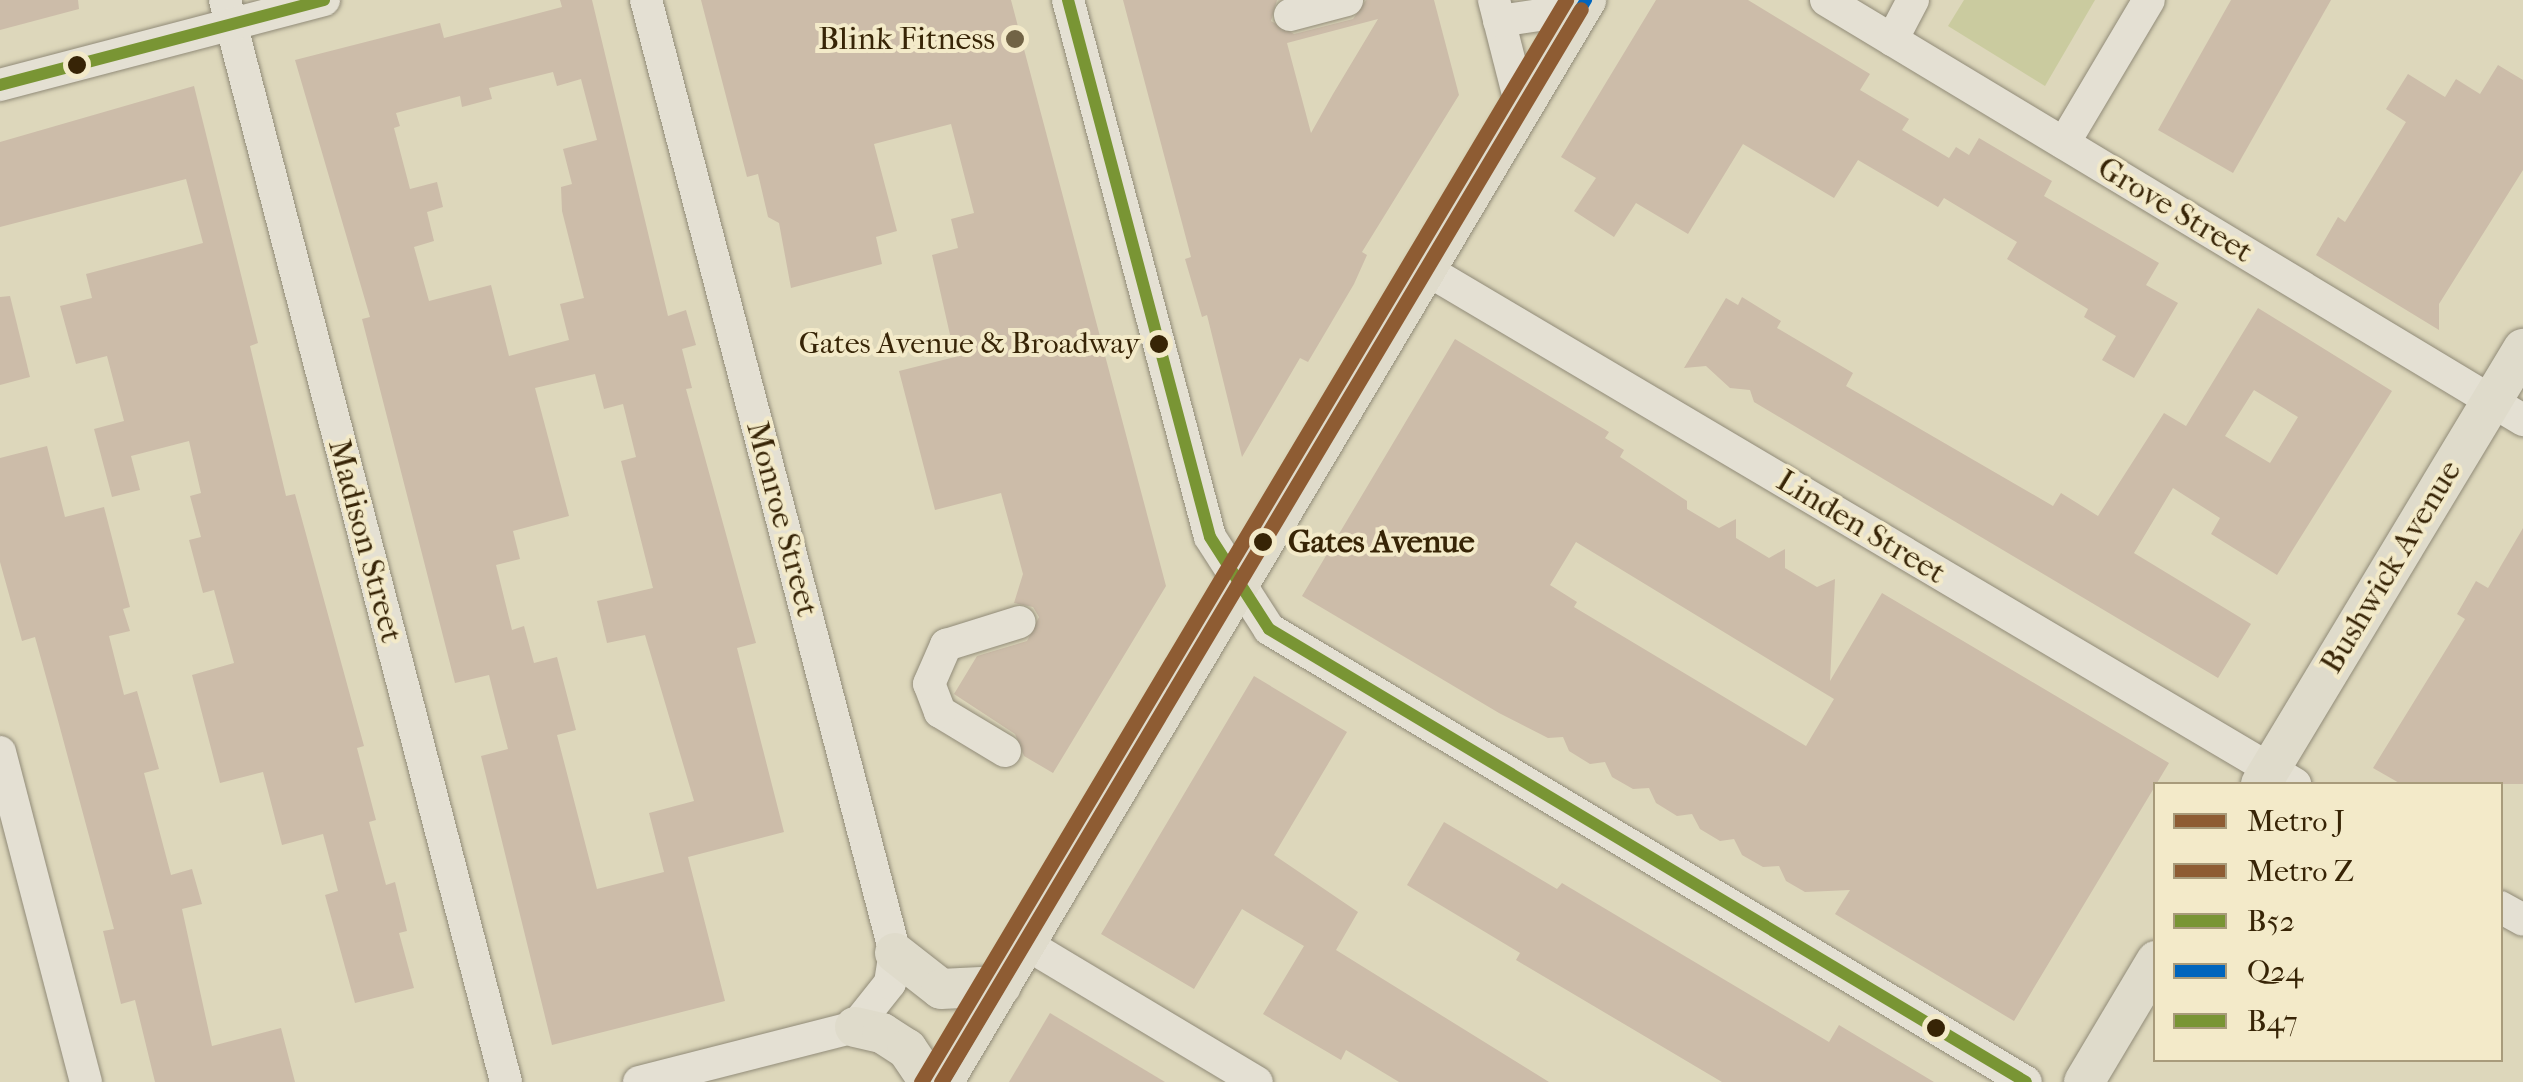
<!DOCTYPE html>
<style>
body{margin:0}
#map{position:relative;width:2523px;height:1082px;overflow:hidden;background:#ddd7bb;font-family:"IM FELL French Canon",serif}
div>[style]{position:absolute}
.green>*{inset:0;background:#cacb9f}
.building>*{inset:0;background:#ccbca9}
.roads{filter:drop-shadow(0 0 2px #918b78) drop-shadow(0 0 2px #918b78)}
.minor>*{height:32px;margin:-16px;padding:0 16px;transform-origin:16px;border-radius:16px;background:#e4e0d3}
.major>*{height:40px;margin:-20px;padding:0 20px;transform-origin:20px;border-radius:20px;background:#dfdbcb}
.rail>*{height:8px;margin-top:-4px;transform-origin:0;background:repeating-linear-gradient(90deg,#a39f91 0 18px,transparent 0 36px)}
.bus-1>*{height:12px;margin:-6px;padding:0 6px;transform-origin:6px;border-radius:6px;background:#799534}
.bus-2>*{height:12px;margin:-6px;padding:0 6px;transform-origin:6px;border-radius:6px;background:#0065bd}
.bus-3>*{height:12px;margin:-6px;padding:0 6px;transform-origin:6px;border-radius:6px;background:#799534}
.metro-1>*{height:15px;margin:-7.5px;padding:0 7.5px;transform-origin:7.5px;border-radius:7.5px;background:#8e5c33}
.metro-2>*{height:15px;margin:-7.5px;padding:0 7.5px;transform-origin:7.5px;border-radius:7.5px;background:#8e5c33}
.dots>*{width:28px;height:28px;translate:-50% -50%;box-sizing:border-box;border:5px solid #f3eac9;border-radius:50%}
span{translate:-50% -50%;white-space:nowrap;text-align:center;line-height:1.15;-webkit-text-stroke:8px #f3eac9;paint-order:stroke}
.bus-label{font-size:30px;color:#372406}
.right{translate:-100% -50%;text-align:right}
.poi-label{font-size:32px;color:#372406}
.street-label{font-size:32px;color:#372406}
.stop-label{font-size:32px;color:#372406;font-weight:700}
.left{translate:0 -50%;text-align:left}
.legend{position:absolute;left:2153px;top:782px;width:350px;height:280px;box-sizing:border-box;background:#f3eac9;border:2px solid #a89b7b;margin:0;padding:12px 18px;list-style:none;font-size:30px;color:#372406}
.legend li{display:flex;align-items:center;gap:20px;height:50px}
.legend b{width:50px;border:2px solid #a89b7b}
</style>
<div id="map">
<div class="green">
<i style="clip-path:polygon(1964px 0,2095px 0,2045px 86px,1948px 26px)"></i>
</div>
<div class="building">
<i style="clip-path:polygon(0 0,78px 0,79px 9px,0 30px)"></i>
<i style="clip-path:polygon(evenodd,560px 0,592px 0,668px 316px,686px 310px,696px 345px,682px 349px,692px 388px,686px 389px,756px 643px,737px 648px,784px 832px,688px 857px,725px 1001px,552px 1045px,481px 756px,508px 749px,498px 711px,489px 675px,455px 683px,362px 319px,370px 317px,295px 60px,440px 23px,444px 38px,562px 7px,560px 0,553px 72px,557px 86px,581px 79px,597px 140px,563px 149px,572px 184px,561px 187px,562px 211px,584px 298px,560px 304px,569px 340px,509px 356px,491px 285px,429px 301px,414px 247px,434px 241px,427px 212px,443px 207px,437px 182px,410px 189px,394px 128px,400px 126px,396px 113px,460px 96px,462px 107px,492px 99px,489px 88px,553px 72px,560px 0,595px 374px,604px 409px,623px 404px,636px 457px,621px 461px,653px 588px,597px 601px,607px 643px,645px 635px,694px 801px,649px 813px,664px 872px,597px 889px,557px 735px,576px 730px,557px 657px,534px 663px,524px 626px,512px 630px,496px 565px,520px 559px,513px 531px,569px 516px,535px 388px,595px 374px)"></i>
<i style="clip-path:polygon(701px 0,1011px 0,1166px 586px,1053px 773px,1024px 756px,1015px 734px,954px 694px,977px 656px,1027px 641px,1039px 617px,1033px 607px,1014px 603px,1023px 574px,1001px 493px,935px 510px,899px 371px,955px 357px,932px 255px,958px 248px,951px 219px,974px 213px,951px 124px,874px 144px,897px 231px,876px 237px,882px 264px,791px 288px,779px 223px,768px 217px,758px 174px,747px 177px)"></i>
<i style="clip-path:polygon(evenodd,1123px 0,1277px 0,1271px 21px,1294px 34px,1353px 19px,1366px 0,1434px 0,1459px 95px,1362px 252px,1367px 255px,1354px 284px,1308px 362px,1300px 358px,1242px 457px,1207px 315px,1202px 317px,1185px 259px,1191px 257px,1123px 0,1378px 19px,1333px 94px,1311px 133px,1287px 43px,1378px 19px)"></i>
<i style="clip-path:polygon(1656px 0,1748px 0,1870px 74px,1860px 90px,1909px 119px,1902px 130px,1949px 158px,1956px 147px,1969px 155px,1979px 138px,2052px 181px,2044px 196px,2159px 263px,2146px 285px,2178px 303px,2134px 378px,2102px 360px,2116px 336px,2084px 317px,2088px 309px,2007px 259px,2017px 242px,1944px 198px,1938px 207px,1858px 160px,1834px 198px,1743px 144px,1688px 234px,1636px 203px,1614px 237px,1574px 211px,1596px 178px,1561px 157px)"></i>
<i style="clip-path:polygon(2231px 0,2331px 0,2233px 173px,2158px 130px)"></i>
<i style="clip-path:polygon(2498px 65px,2523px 80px,2523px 170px,2439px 304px,2439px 330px,2316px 255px,2338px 217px,2345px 222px,2406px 122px,2386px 109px,2408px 74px,2445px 97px,2456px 79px,2480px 94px)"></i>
<i style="clip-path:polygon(194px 86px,258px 343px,250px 346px,286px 496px,295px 494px,364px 746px,357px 748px,376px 820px,369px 822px,386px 885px,395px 882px,407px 931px,399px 933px,414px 988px,355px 1003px,325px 895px,338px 891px,323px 834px,282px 845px,263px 772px,220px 783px,192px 675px,234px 663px,214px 590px,203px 593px,189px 540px,201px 537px,190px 496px,201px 493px,189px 441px,131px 456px,140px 490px,112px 497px,94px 429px,124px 421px,107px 356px,76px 364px,60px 306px,92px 298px,86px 274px,203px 243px,186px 179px,0 227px,0 142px)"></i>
<i style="clip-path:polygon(10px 296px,30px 377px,0 385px,0 297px)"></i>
<i style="clip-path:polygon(evenodd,1742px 297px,1781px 321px,1777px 328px,1853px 373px,1846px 386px,2053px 506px,2061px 493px,2098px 516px,2164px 413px,2186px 426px,2258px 308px,2392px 391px,2277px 575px,2211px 534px,2220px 518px,2173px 488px,2134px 553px,2251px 624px,2218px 678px,1754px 402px,1750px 390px,1730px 388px,1706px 366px,1684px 368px,1726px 298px,1738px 305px,1742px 297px,2254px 390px,2298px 417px,2270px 463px,2225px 436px,2254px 390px)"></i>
<i style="clip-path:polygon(evenodd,1455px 339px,1609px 432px,1605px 438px,1624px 450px,1620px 457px,1687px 501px,1687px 509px,1719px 528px,1736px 519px,1736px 538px,1769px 558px,1785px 549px,1785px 568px,1817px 587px,1835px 579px,1830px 681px,1882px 593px,2169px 763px,2014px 1021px,1835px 914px,1850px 890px,1805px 892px,1786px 881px,1779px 866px,1763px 867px,1742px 855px,1734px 839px,1720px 841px,1700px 829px,1692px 814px,1677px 816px,1656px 803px,1649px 788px,1633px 789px,1612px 777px,1605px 762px,1590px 764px,1569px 751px,1563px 737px,1548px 738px,1499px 713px,1302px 596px,1455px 339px,1576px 542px,1834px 699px,1806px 746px,1574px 607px,1577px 602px,1550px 585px,1576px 542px)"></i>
<i style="clip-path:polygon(47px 446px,65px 517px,104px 507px,130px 607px,123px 609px,130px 631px,109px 636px,124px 695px,137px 691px,159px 769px,144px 773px,171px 875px,192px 869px,202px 904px,182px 909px,212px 1046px,281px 1028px,295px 1082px,155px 1082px,135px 1000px,121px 1004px,103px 931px,114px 929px,56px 713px,35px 637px,22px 641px,0 562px,0 458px)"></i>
<i style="clip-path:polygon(2523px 528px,2523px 784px,2401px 784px,2373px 768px,2465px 619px,2457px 614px,2476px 581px,2488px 588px)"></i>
<i style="clip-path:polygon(1254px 676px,1347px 732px,1274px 855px,1358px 912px,1336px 950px,1549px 1082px,1399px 1082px,1346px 1050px,1341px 1060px,1263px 1014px,1304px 946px,1242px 909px,1194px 989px,1101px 934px)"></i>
<i style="clip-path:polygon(1444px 822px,1557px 889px,1562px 883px,1829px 1042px,1839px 1025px,1934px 1082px,1722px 1082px,1516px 960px,1520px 953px,1407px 885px)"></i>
<i style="clip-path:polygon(1050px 1013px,1165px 1082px,1009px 1082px)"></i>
</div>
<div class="roads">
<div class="minor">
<i style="left:225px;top:0;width:1118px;rotate:75.44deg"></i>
<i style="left:1068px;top:0;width:555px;rotate:75.19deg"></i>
<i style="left:1210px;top:537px;width:109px;rotate:57.3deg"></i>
<i style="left:1269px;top:629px;width:882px;rotate:30.9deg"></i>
<i style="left:1494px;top:0;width:114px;rotate:75.7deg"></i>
<i style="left:1826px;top:0;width:814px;rotate:31.07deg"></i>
<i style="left:1290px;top:15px;width:59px;rotate:-14.7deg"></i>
<i style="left:1499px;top:21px;width:82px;rotate:-8.4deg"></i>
<i style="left:1892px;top:40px;width:45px;rotate:-62.3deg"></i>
<i style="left:0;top:85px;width:335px;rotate:-14.7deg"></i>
<i style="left:2064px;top:143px;width:166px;rotate:-59.3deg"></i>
<i style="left:1427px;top:270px;width:1009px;rotate:30.63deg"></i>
<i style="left:1005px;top:751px;width:76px;rotate:-149deg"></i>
<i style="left:940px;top:712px;width:30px;rotate:-111deg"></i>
<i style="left:929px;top:684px;width:43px;rotate:-66.4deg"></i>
<i style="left:946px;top:645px;width:77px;rotate:-17.3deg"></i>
<i style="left:0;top:752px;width:341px;rotate:75.4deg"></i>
<i style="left:2500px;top:907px;width:26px;rotate:29deg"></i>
<i style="left:1026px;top:944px;width:269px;rotate:30.9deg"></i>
<i style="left:639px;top:1082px;width:223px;rotate:-14.3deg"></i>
<i style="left:855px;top:1027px;width:56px;rotate:-51.5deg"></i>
<i style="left:890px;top:983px;width:30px;rotate:-81deg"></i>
<i style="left:895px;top:953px;width:985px;rotate:-104.64deg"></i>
</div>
<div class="major">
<i style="left:2261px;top:784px;width:508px;rotate:-58.94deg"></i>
<i style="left:895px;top:953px;width:58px;rotate:38deg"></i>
<i style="left:941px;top:989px;width:60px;rotate:-2.9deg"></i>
<i style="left:855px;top:1027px;width:28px;rotate:13deg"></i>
<i style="left:882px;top:1033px;width:30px;rotate:33deg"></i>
<i style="left:907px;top:1049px;width:40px;rotate:56deg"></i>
<i style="left:943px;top:1082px;width:1259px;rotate:-59.28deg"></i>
<i style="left:2084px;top:1082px;width:141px;rotate:-59.2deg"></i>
</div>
</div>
<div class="rail">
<i style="left:942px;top:1082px;width:1260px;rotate:-59.16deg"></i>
</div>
<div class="bus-1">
<i style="left:1068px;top:0;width:555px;rotate:75.19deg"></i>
<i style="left:1210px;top:537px;width:109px;rotate:57.3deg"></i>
<i style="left:1269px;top:629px;width:882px;rotate:30.9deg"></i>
</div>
<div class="bus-2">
<i style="left:943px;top:1082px;width:1259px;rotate:-59.28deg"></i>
</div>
<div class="bus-3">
<i style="left:0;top:85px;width:335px;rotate:-14.7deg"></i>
</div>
<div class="metro-1">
<i style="left:921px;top:1082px;width:1260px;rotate:-59.2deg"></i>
</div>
<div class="metro-2">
<i style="left:941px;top:1082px;width:1249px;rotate:-59.19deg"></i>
</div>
<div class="dots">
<i style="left:1015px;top:39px;background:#716345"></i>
<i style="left:77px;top:65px;background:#372406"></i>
<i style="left:1159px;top:344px;background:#372406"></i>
<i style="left:1263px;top:542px;background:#372406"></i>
<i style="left:1936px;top:1028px;background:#372406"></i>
</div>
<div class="bus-label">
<span class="right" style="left:1140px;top:344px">Gates Avenue &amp; Broadway</span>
</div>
<div class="poi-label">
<span class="right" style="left:995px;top:39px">Blink Fitness</span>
</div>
<div class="street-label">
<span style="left:2175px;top:210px;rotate:31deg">Grove Street</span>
<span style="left:782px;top:519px;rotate:75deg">Monroe Street</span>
<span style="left:1861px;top:527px;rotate:31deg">Linden Street</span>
<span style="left:365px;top:541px;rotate:75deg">Madison Street</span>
<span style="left:2391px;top:567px;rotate:-59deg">Bushwick Avenue</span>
</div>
<div class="stop-label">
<span class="left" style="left:1288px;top:542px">Gates Avenue</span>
</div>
<ul class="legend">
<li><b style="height:12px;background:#8e5c33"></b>Metro J</li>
<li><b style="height:12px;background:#8e5c33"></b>Metro Z</li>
<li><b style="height:12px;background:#799534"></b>B52</li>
<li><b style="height:12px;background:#0065bd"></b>Q24</li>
<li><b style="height:12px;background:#799534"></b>B47</li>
</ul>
</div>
